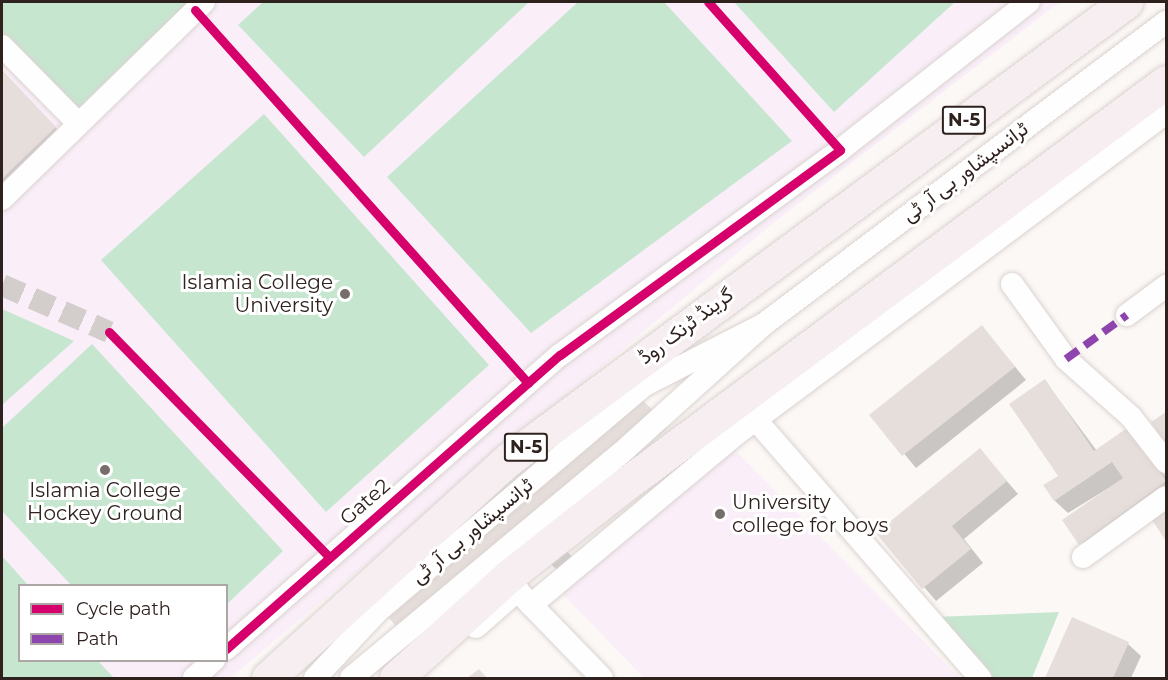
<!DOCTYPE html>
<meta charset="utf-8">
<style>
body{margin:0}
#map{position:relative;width:1168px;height:680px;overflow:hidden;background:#fcf8f6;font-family:Montserrat,Vazirmatn,sans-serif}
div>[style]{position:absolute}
.education>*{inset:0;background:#faeff9}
.green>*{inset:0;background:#c6e6d0}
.shadow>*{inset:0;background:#0003}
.building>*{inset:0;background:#e6dedb}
.minor-tunnel>*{height:22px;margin-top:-11px;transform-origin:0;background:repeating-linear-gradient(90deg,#d3cdcb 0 22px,transparent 0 33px)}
.roads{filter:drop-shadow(0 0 2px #dad3d0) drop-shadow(0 0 2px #dad3d0)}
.minor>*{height:22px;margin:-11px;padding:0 11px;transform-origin:11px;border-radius:11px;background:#fffefe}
.highway>*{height:33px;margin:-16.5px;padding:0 16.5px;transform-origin:16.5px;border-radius:16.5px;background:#f6eef0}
.quiet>*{height:8px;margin-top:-4px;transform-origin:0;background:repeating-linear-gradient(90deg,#8e44ad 0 15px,transparent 0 23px)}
.cycleway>*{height:9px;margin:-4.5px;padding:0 4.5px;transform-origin:4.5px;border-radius:4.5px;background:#d6006c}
.dots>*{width:16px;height:16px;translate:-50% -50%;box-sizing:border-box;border:3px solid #fff;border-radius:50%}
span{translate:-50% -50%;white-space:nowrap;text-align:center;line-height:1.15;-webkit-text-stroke:6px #fff;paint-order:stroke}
.shield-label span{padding:2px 4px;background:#fff;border:2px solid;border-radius:4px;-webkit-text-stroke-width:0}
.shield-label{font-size:18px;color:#2f221e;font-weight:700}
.street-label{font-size:20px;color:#2f221e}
.poi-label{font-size:20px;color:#2f221e}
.right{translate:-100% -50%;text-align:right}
.left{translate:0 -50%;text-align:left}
.frame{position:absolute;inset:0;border:3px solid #2f221e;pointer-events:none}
.legend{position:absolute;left:18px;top:584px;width:210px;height:78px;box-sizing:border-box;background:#fff;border:2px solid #aca7a5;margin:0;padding:8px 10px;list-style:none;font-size:18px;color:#2f221e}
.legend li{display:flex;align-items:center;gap:12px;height:30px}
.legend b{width:30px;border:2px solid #aca7a5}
</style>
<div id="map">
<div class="education">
<i style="clip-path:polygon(evenodd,2px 2px,1060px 2px,771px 225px,230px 678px,2px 678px,2px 2px,20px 586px,226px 586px,226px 660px,20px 660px,20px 586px)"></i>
<i style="clip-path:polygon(725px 440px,960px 678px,644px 678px,557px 588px)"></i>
</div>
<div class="green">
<i style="clip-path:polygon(3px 2px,187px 2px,195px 10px,78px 123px,2px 46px)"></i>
<i style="clip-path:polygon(263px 2px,529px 2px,364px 157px,238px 25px)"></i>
<i style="clip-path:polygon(578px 2px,664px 2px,792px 141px,531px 333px,387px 177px)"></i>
<i style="clip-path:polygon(734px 2px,955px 2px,834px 112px)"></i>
<i style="clip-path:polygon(264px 114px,489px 365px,326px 512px,101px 260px)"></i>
<i style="clip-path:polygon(2px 309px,74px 341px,2px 405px)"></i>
<i style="clip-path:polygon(92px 344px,283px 551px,227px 604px,226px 586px,71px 585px,2px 511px,2px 428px)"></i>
<i style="clip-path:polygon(2px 556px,28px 585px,20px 586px,20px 660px,98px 661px,114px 678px,2px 678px)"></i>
<i style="clip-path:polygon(1059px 612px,1032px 678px,989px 678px,934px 617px)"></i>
</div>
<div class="shadow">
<i style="clip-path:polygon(2px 71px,68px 141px,2px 204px)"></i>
<i style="clip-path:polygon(982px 327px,1026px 380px,916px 468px,872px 415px)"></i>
<i style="clip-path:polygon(1045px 381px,1097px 451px,1142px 441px,1166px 477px,1166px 507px,1093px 557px,1064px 520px,1125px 478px,1068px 513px,1055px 501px,1046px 486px,1060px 476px)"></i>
<i style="clip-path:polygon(649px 407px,667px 428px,548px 529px,573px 558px,558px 571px,545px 558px,518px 496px)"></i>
<i style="clip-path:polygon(980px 450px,1018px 494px,964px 539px,983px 563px,936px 601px,878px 533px)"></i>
<i style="clip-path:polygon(1073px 619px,1128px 644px,1141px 656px,1131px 678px,1047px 678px)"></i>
</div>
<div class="building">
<i style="clip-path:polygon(2px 70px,56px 127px,2px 179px)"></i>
<i style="clip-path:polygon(982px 325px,1015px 367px,902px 456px,869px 415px)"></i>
<i style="clip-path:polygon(1045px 379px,1094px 451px,1130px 426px,1166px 481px,1079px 545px,1062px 520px,1123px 478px,1112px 462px,1054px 501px,1043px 485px,1058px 476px,1009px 404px)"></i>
<i style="clip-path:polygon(636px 393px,656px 414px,402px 633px,383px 611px,498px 510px,470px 477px,486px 461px,517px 495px)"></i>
<i style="clip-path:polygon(1166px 412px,1166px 446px,1151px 422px)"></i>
<i style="clip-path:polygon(980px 448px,1007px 481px,952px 526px,971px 549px,922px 589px,876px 533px)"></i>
<i style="clip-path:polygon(1166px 509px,1166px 541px,1152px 520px)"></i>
<i style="clip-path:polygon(1072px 617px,1129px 642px,1113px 678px,1045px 678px)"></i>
<i style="clip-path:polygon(479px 669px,487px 678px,467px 678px)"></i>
</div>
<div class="minor-tunnel">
<i style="left:2px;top:285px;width:117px;rotate:23.7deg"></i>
</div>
<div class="roads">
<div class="minor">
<i style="left:2px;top:46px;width:108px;rotate:45.4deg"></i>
<i style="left:2px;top:199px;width:282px;rotate:-44.3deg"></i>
<i style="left:1012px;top:284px;width:92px;rotate:54.2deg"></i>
<i style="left:1066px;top:359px;width:87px;rotate:41.7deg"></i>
<i style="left:1131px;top:417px;width:57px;rotate:52.1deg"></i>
<i style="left:1127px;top:315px;width:49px;rotate:-36.6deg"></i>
<i style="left:764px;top:324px;width:503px;rotate:-36.92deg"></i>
<i style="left:756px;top:420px;width:342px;rotate:49deg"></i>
<i style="left:1083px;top:557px;width:102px;rotate:-35.9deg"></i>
<i style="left:507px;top:580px;width:136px;rotate:45.9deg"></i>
<i style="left:531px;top:605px;width:266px;rotate:-39.8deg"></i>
<i style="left:735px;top:435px;width:538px;rotate:-36.76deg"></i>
<i style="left:476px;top:627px;width:56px;rotate:-41.4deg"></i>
<i style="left:226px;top:649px;width:445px;rotate:-41.4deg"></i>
<i style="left:560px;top:355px;width:347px;rotate:-36.2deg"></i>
<i style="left:840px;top:150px;width:240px;rotate:-38.1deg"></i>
<i style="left:194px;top:678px;width:27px;rotate:-42deg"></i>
<i style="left:315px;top:678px;width:92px;rotate:-46.8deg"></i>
<i style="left:378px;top:611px;width:348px;rotate:-40.3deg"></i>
<i style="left:643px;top:386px;width:136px;rotate:-27.1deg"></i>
<i style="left:764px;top:324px;width:193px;rotate:137.9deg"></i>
<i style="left:621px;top:453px;width:351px;rotate:140.2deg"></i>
</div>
<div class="highway">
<i style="left:268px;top:678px;width:326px;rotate:-42.3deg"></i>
<i style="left:509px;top:459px;width:768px;rotate:-36.53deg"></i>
<i style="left:396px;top:678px;width:155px;rotate:-42.1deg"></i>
<i style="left:511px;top:574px;width:142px;rotate:-38.2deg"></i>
<i style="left:623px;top:486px;width:677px;rotate:-36.65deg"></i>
</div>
</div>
<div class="quiet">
<i style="left:1066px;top:359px;width:75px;rotate:-35.8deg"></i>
</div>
<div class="cycleway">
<i style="left:195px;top:10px;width:500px;rotate:48.24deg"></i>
<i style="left:109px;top:332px;width:315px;rotate:45.6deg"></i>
<i style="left:226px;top:649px;width:445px;rotate:-41.4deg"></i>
<i style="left:560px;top:355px;width:347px;rotate:-36.2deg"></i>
<i style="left:840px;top:150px;width:198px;rotate:-131.7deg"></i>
</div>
<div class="dots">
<i style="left:345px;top:294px;background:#776d6a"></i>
<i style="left:105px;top:470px;background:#776d6a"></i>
<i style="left:720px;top:514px;background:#776d6a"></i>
</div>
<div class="shield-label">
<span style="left:964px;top:120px">N-5</span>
<span style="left:526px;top:447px">N-5</span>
</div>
<div class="street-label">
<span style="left:965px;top:172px;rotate:-37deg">ٹرانسپشاور بی آر ٹی</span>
<span style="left:686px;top:326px;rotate:-37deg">گرینڈ ٹرنک روڈ</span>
<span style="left:365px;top:502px;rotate:-41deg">Gate2</span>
<span style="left:472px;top:531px;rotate:-40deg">ٹرانسپشاور بی آر ٹی</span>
</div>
<div class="poi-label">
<span class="right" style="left:333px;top:294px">Islamia College<br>University</span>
<span style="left:105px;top:502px">Islamia College<br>Hockey Ground</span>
<span class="left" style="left:732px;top:514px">University<br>college for boys</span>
</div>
<div class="frame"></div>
<ul class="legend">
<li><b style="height:8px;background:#d6006c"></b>Cycle path</li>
<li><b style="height:8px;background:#8e44ad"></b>Path</li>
</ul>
</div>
